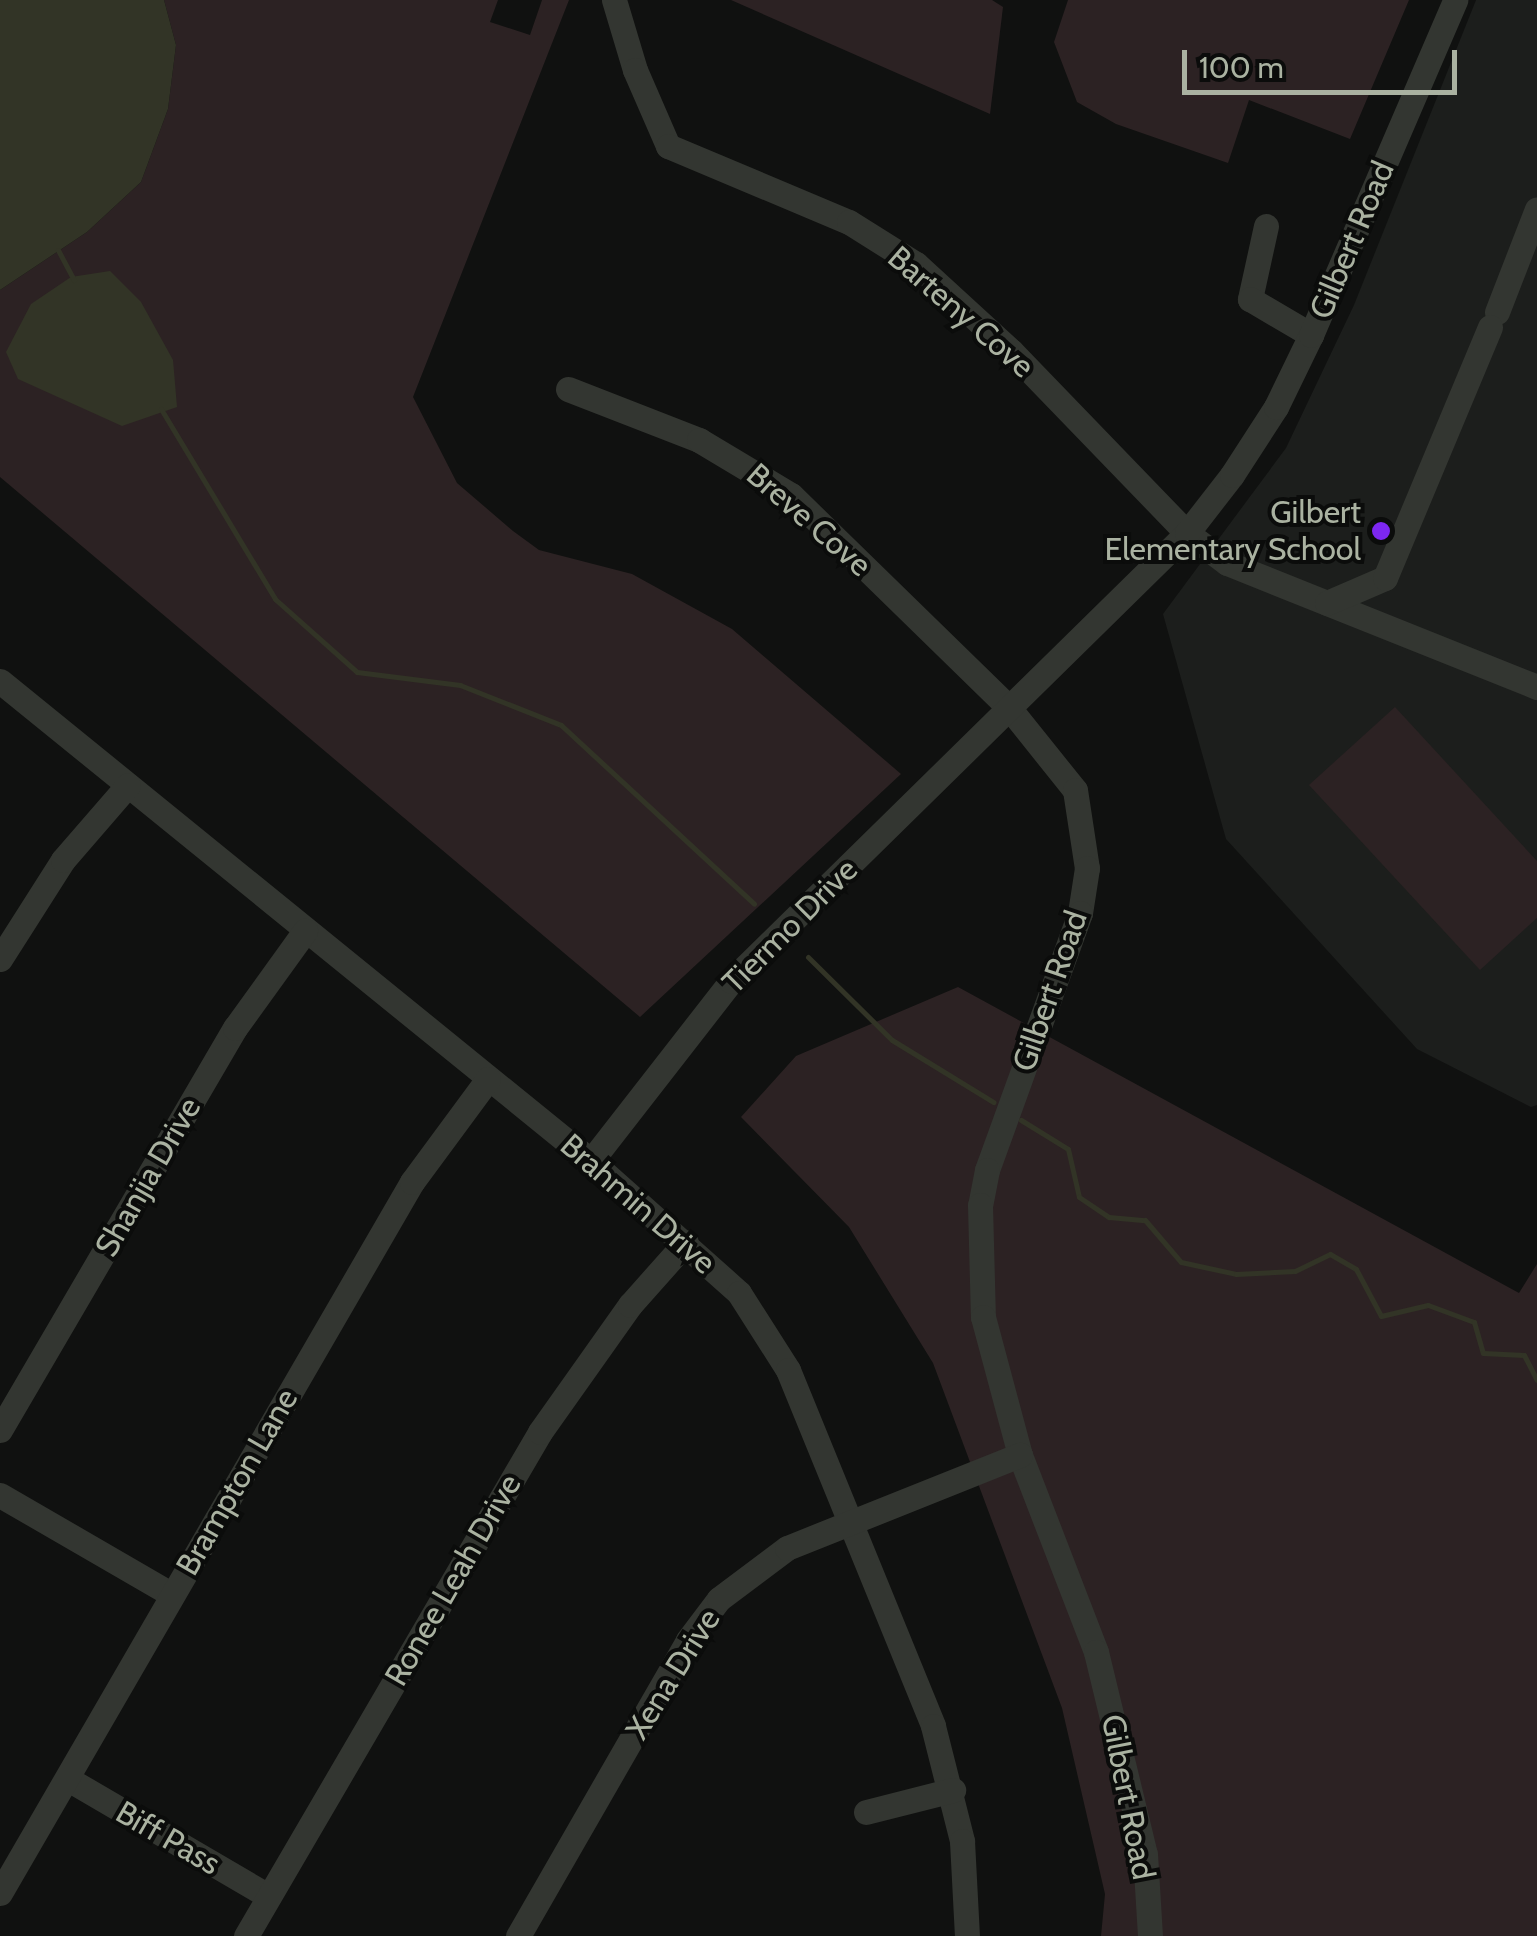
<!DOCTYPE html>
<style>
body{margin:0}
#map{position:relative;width:1537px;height:1936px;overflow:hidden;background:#101110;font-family:Cabin,sans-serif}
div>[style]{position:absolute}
.built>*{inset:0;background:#1c1e1c}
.green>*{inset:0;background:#2c2223}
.water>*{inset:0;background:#323426}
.stream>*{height:5px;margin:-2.5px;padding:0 2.5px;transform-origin:2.5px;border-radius:2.5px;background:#323426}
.minor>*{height:25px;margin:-12.5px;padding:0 12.5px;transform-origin:12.5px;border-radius:12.5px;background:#333631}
.dots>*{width:28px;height:28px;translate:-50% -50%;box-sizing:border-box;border:5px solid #0b0c0b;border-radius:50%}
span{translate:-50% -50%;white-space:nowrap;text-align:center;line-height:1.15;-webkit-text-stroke:8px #0b0c0b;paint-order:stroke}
.street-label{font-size:32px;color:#aab2a1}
.poi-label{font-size:32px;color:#aab2a1}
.right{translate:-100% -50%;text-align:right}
.scale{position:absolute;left:1182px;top:50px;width:275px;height:45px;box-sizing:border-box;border:5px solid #aab2a1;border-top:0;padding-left:12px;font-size:30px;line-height:35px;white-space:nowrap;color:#aab2a1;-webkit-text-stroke:8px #0b0c0b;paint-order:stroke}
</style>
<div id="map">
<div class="built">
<i style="clip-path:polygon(1476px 0,1537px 0,1537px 1105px,1531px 1107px,1417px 1049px,1226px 839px,1163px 614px,1286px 448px,1354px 305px)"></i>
</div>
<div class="green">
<i style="clip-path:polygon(164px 0,498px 0,490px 22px,530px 35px,542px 0,569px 0,413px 397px,457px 483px,513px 531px,539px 550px,632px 574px,732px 629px,901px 774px,640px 1017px,0 477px,0 290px,87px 232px,141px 182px,168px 109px,176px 45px)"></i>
<i style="clip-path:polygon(731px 0,992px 0,1003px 7px,990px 114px)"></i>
<i style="clip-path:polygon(1068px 0,1409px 0,1350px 139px,1249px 100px,1228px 163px,1116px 124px,1077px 102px,1054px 42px)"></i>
<i style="clip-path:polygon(1395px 707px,1537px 861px,1537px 918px,1480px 970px,1309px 785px)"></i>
<i style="clip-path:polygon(958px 987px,1519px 1293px,1537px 1264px,1537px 1936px,1101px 1936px,1105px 1894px,1062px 1708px,933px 1363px,849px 1227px,741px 1117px,796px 1056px)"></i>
</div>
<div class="water">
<i style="clip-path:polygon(0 0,164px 0,176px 45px,168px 109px,141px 182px,87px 232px,0 290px)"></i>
<i style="clip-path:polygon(110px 271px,141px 302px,173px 360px,177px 407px,122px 426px,18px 379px,6px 352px,31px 304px,71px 277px)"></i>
</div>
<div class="stream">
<i style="left:58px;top:250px;width:34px;rotate:62deg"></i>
<i style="left:161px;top:409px;width:222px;rotate:59deg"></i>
<i style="left:275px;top:599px;width:110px;rotate:41.7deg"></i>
<i style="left:357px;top:672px;width:104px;rotate:7.2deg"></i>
<i style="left:460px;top:685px;width:109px;rotate:21.6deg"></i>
<i style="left:561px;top:725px;width:263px;rotate:42.8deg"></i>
<i style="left:808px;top:957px;width:118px;rotate:44.7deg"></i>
<i style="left:892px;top:1040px;width:119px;rotate:31.5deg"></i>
<i style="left:1021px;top:1120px;width:55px;rotate:31.7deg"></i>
<i style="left:1068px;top:1149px;width:49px;rotate:77.1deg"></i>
<i style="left:1079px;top:1197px;width:36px;rotate:34deg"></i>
<i style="left:1109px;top:1217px;width:36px;rotate:5deg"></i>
<i style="left:1145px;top:1220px;width:55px;rotate:49.4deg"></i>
<i style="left:1181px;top:1262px;width:56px;rotate:12.3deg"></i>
<i style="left:1236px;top:1274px;width:59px;rotate:-2.9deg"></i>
<i style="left:1295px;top:1271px;width:39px;rotate:-26deg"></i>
<i style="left:1330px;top:1254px;width:30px;rotate:30deg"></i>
<i style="left:1356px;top:1269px;width:53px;rotate:62deg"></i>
<i style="left:1381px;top:1316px;width:48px;rotate:-13.2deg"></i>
<i style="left:1428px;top:1305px;width:49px;rotate:20.3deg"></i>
<i style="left:1474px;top:1322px;width:32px;rotate:74deg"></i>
<i style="left:1483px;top:1353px;width:41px;rotate:2.8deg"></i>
<i style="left:1524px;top:1355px;width:28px;rotate:63deg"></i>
</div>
<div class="minor">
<i style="left:614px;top:0;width:73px;rotate:73.3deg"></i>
<i style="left:635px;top:70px;width:83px;rotate:66.5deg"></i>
<i style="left:668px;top:146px;width:196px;rotate:22.8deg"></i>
<i style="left:849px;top:222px;width:79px;rotate:32.1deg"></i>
<i style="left:916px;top:264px;width:129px;rotate:42.5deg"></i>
<i style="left:1011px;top:351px;width:253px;rotate:46deg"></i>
<i style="left:1187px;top:533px;width:50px;rotate:36.9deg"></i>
<i style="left:1227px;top:563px;width:334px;rotate:21.8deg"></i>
<i style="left:1266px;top:226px;width:75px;rotate:102.4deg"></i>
<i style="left:1250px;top:299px;width:71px;rotate:30.5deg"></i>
<i style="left:1497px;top:312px;width:110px;rotate:-68.8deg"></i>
<i style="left:568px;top:389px;width:141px;rotate:21.3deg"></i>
<i style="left:699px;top:440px;width:107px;rotate:30.9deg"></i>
<i style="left:791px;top:495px;width:306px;rotate:44.3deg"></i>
<i style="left:1010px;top:709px;width:104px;rotate:51.3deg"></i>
<i style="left:1075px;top:790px;width:79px;rotate:81.3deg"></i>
<i style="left:1087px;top:868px;width:46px;rotate:98.8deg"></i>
<i style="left:1080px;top:913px;width:273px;rotate:109.9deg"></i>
<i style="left:987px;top:1170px;width:36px;rotate:101deg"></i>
<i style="left:980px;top:1205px;width:112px;rotate:88.5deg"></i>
<i style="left:983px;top:1317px;width:143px;rotate:75deg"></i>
<i style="left:1020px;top:1455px;width:211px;rotate:68.9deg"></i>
<i style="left:1096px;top:1652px;width:208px;rotate:76.4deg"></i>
<i style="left:1145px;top:1854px;width:82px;rotate:86.5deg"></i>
<i style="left:1327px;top:603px;width:63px;rotate:-23.3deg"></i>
<i style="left:1385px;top:578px;width:272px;rotate:-67.3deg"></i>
<i style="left:0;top:681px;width:761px;rotate:39.08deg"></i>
<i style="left:591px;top:1161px;width:198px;rotate:41.7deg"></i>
<i style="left:739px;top:1293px;width:91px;rotate:57.5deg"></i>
<i style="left:788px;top:1370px;width:384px;rotate:67.8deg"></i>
<i style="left:933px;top:1726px;width:119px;rotate:75.8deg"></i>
<i style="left:962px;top:1841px;width:95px;rotate:87deg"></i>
<i style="left:0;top:959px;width:117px;rotate:-57.5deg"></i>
<i style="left:63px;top:860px;width:99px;rotate:-49.1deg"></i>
<i style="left:591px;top:1161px;width:228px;rotate:-52.1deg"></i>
<i style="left:731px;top:981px;width:639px;rotate:-44.49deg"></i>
<i style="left:1187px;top:533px;width:73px;rotate:-52.2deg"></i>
<i style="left:1232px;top:475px;width:81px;rotate:-57.1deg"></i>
<i style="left:1276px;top:407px;width:80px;rotate:-64.1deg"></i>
<i style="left:1311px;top:335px;width:365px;rotate:-66.7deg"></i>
<i style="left:0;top:1430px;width:466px;rotate:-59.7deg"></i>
<i style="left:235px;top:1028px;width:120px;rotate:-54.2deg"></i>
<i style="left:0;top:1495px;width:198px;rotate:30.1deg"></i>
<i style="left:68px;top:1779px;width:232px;rotate:30.3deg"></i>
<i style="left:866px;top:1812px;width:90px;rotate:-14.2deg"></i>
<i style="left:0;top:1893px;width:822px;rotate:-59.91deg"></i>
<i style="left:412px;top:1182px;width:128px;rotate:-53.6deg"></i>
<i style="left:246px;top:1936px;width:583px;rotate:-59.74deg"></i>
<i style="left:540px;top:1432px;width:156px;rotate:-54.7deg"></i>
<i style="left:630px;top:1305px;width:84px;rotate:-48.4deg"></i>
<i style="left:518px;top:1936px;width:341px;rotate:-60.1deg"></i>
<i style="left:688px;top:1640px;width:51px;rotate:-52.9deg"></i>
<i style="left:719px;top:1599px;width:85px;rotate:-36.9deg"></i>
<i style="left:787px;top:1548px;width:251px;rotate:-21.8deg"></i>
</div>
<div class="dots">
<i style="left:1381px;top:531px;background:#7d27f1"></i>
</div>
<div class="street-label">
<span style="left:1352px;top:240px;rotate:-67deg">Gilbert Road</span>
<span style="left:961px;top:312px;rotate:41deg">Barteny Cove</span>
<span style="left:809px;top:520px;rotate:41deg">Breve Cove</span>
<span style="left:790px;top:926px;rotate:-45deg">Tiermo Drive</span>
<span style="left:1050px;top:991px;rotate:-71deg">Gilbert Road</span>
<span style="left:148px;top:1177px;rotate:-60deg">Shanjia Drive</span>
<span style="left:638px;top:1204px;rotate:41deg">Brahmin Drive</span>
<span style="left:237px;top:1482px;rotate:-60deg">Brampton Lane</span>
<span style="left:453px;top:1580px;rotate:-60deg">Ronee Leah Drive</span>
<span style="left:673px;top:1674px;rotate:-58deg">Xena Drive</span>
<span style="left:1128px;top:1797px;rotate:79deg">Gilbert Road</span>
<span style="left:168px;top:1838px;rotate:30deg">Biff Pass</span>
</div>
<div class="poi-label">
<span class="right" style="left:1361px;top:531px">Gilbert<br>Elementary School</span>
</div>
<div class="scale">100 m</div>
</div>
